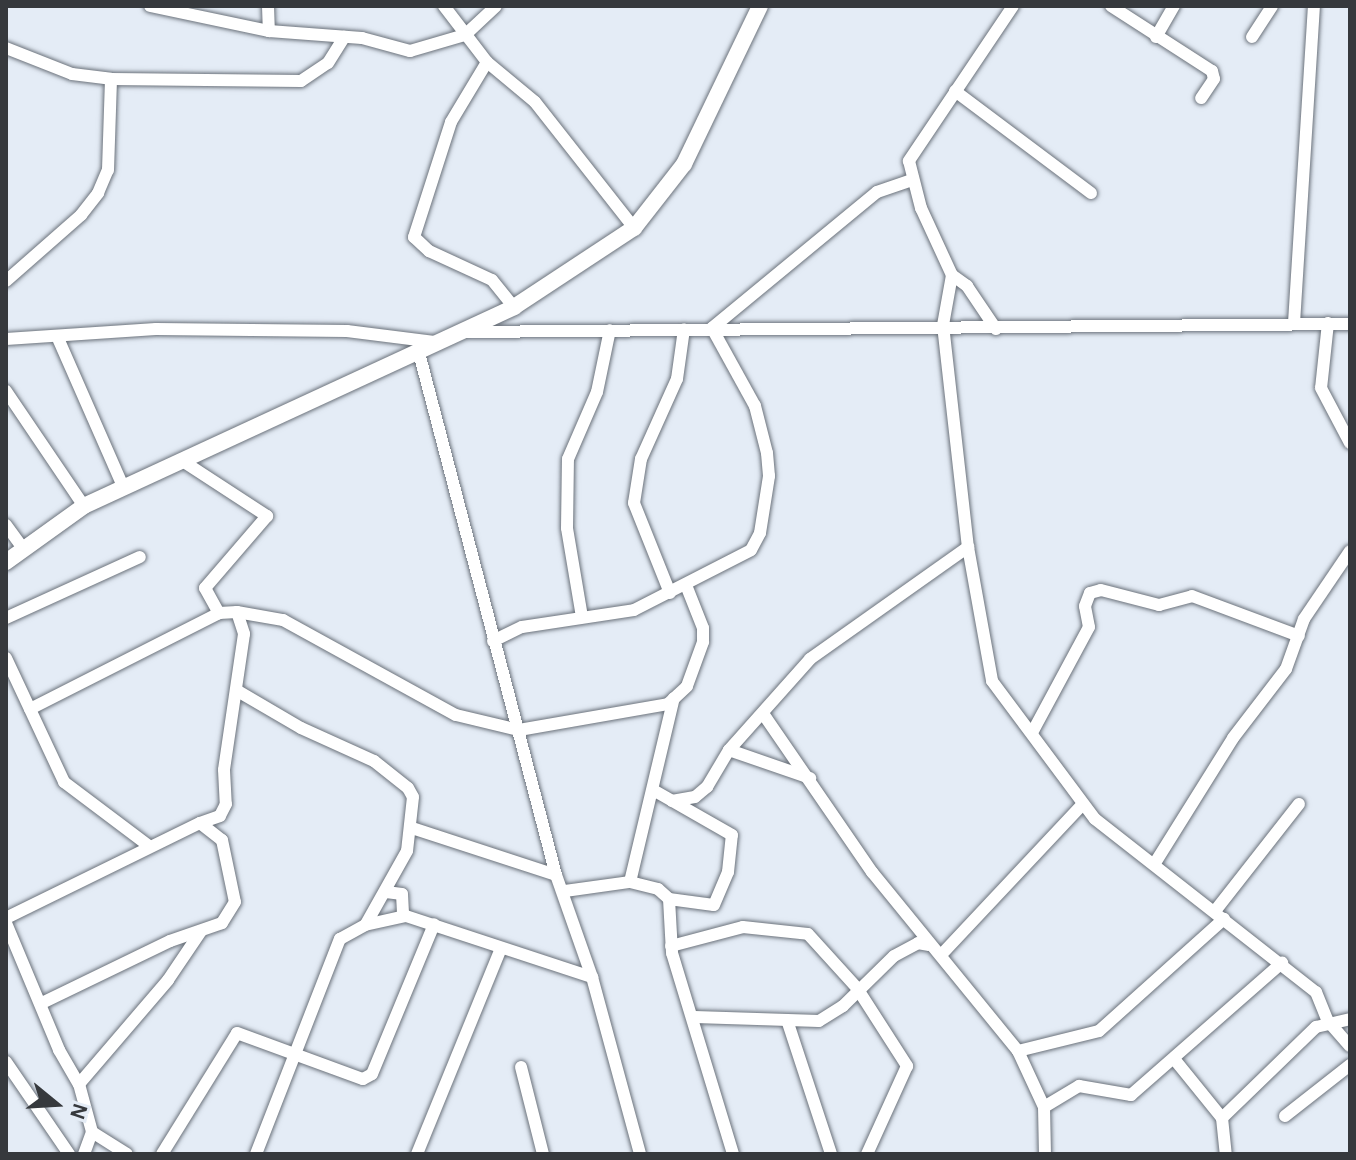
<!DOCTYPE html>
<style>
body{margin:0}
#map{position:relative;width:1356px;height:1160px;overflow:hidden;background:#e4ecf6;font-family:"Alegreya Sans",sans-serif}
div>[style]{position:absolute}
.roads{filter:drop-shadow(0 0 2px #6b727b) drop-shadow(0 0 2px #6b727b)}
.street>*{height:12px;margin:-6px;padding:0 6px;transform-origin:6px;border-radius:6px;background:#fff}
.secondary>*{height:16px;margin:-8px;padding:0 8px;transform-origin:8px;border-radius:8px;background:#fff}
span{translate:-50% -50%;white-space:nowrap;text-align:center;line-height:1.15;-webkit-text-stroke:6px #e4ecf6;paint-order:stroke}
.frame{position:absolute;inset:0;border:8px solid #36393d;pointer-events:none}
.north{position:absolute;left:16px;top:1064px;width:80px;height:80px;-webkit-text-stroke:6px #e4ecf6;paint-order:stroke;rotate:108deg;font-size:22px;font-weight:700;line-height:32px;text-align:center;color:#36393d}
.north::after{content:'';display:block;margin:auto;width:28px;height:36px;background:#36393d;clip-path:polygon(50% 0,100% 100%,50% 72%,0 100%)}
</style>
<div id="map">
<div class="roads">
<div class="street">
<i style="left:150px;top:6px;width:122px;rotate:11.9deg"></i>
<i style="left:269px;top:31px;width:93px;rotate:4.3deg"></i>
<i style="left:362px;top:38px;width:50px;rotate:15.2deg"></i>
<i style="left:410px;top:51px;width:57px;rotate:-16.2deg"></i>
<i style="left:465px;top:35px;width:42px;rotate:-43.1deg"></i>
<i style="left:268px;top:6px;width:25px;rotate:88deg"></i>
<i style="left:444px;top:6px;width:71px;rotate:52.5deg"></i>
<i style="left:487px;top:62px;width:62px;rotate:39.8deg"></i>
<i style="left:535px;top:102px;width:160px;rotate:51.8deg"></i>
<i style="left:1013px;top:6px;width:187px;rotate:123.9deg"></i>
<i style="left:909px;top:161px;width:49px;rotate:75.7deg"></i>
<i style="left:921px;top:208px;width:74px;rotate:65.2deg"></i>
<i style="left:952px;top:275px;width:51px;rotate:100.2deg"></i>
<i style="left:943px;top:325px;width:223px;rotate:83.6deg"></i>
<i style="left:968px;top:547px;width:136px;rotate:79.8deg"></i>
<i style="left:992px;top:681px;width:172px;rotate:53.3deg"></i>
<i style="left:1095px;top:819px;width:281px;rotate:38.1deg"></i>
<i style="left:1316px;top:992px;width:31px;rotate:68deg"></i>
<i style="left:1328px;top:1021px;width:33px;rotate:49deg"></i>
<i style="left:1111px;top:6px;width:120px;rotate:32.8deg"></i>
<i style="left:1212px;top:71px;width:8px;rotate:76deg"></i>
<i style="left:1214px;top:79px;width:23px;rotate:124deg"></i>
<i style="left:1156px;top:37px;width:36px;rotate:-60deg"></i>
<i style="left:1252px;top:37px;width:37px;rotate:-57deg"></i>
<i style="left:6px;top:48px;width:71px;rotate:21.5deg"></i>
<i style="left:72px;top:74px;width:39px;rotate:7deg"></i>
<i style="left:111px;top:79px;width:190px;rotate:0.6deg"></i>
<i style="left:301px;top:81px;width:32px;rotate:-34deg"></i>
<i style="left:328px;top:63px;width:31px;rotate:-58deg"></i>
<i style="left:487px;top:62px;width:70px;rotate:121deg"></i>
<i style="left:451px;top:122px;width:121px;rotate:107.8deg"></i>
<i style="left:414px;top:237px;width:21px;rotate:43deg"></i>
<i style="left:429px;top:251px;width:69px;rotate:24.7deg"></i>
<i style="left:492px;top:280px;width:35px;rotate:51deg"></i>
<i style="left:955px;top:91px;width:170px;rotate:36.9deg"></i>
<i style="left:952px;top:275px;width:19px;rotate:36deg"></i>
<i style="left:967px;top:286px;width:52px;rotate:56deg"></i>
<i style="left:6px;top:281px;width:100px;rotate:-41.3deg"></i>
<i style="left:81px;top:215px;width:28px;rotate:-52deg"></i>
<i style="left:98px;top:193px;width:25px;rotate:-67deg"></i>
<i style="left:108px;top:170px;width:91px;rotate:-88.1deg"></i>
<i style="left:1294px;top:323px;width:318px;rotate:-86.4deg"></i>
<i style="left:1328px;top:323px;width:65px;rotate:96.1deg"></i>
<i style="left:1321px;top:388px;width:62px;rotate:62.2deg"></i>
<i style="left:466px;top:332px;width:884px;rotate:-0.52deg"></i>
<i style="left:57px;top:336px;width:164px;rotate:66.3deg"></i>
<i style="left:6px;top:339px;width:150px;rotate:-3.8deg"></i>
<i style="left:156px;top:329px;width:191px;rotate:0.6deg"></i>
<i style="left:347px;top:331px;width:88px;rotate:7.2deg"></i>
<i style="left:418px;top:349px;width:544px;rotate:75.3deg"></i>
<i style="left:556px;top:875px;width:108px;rotate:70.6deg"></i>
<i style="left:592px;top:977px;width:183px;rotate:74.8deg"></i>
<i style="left:6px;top:391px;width:139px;rotate:55.9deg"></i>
<i style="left:181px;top:460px;width:103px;rotate:33.1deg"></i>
<i style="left:267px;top:516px;width:95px;rotate:130.7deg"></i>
<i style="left:205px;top:588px;width:29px;rotate:61deg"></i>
<i style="left:6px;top:525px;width:27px;rotate:54deg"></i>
<i style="left:670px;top:593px;width:97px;rotate:-111.8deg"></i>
<i style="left:634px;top:503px;width:45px;rotate:-81deg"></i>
<i style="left:641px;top:459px;width:88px;rotate:-65.8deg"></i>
<i style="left:677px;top:379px;width:50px;rotate:-82deg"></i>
<i style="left:237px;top:612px;width:47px;rotate:9.9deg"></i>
<i style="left:283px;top:620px;width:197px;rotate:28.8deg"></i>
<i style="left:456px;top:715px;width:65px;rotate:13.4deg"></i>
<i style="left:519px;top:730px;width:151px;rotate:-9.9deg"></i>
<i style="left:668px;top:704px;width:26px;rotate:-43deg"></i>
<i style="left:687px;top:686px;width:47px;rotate:-70deg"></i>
<i style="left:703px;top:642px;width:14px;rotate:-90deg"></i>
<i style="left:703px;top:628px;width:46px;rotate:-111.6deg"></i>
<i style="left:582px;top:617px;width:90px;rotate:-99.6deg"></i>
<i style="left:567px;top:528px;width:69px;rotate:-89.2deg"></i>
<i style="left:568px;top:459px;width:73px;rotate:-66.6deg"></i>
<i style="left:597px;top:392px;width:63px;rotate:-78.2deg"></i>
<i style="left:6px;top:618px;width:147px;rotate:-24.5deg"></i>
<i style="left:493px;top:641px;width:32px;rotate:-26deg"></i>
<i style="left:522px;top:627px;width:113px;rotate:-8.6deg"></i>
<i style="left:634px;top:610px;width:131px;rotate:-27.1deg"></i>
<i style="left:751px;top:550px;width:19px;rotate:-62deg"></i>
<i style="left:760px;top:533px;width:58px;rotate:-81deg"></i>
<i style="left:769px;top:476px;width:23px;rotate:-95deg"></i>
<i style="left:767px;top:453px;width:49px;rotate:-104.3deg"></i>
<i style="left:755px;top:406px;width:89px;rotate:-118.9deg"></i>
<i style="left:712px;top:328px;width:214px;rotate:-39.5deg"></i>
<i style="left:877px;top:192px;width:37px;rotate:-19deg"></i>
<i style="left:6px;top:658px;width:137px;rotate:64.9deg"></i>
<i style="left:64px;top:782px;width:106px;rotate:37deg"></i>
<i style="left:236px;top:690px;width:75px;rotate:30.3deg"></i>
<i style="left:301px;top:728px;width:80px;rotate:24.3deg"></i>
<i style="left:374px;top:761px;width:43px;rotate:38.5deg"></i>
<i style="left:408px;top:788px;width:10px;rotate:61deg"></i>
<i style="left:413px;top:797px;width:54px;rotate:96.3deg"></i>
<i style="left:407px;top:851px;width:84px;rotate:119.3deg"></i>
<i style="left:30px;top:709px;width:212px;rotate:-26.9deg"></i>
<i style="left:219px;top:613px;width:18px;rotate:-3deg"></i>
<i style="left:237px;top:612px;width:23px;rotate:72deg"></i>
<i style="left:244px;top:634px;width:137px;rotate:98.4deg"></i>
<i style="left:224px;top:770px;width:34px;rotate:87deg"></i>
<i style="left:226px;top:804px;width:13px;rotate:117deg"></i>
<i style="left:220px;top:816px;width:21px;rotate:161deg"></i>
<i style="left:764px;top:715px;width:191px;rotate:55.5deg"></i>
<i style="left:872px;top:872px;width:231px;rotate:50.8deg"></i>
<i style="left:1018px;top:1051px;width:62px;rotate:65.1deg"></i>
<i style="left:1044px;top:1107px;width:47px;rotate:88.8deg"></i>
<i style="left:1033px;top:731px;width:118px;rotate:-61.7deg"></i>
<i style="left:1089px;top:627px;width:21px;rotate:-101deg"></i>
<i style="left:1085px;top:606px;width:14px;rotate:-69deg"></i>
<i style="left:1090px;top:593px;width:11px;rotate:-15deg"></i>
<i style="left:1101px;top:590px;width:60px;rotate:14.5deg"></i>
<i style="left:1159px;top:605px;width:34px;rotate:-15deg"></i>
<i style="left:1192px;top:596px;width:114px;rotate:20.5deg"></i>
<i style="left:729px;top:750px;width:86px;rotate:19.1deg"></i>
<i style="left:672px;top:801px;width:23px;rotate:-10deg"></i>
<i style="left:695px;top:797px;width:16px;rotate:-40deg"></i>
<i style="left:707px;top:787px;width:43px;rotate:-59.3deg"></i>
<i style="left:729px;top:750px;width:122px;rotate:-48.3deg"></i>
<i style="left:810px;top:659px;width:194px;rotate:-35.3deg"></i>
<i style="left:412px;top:828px;width:151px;rotate:18.1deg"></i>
<i style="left:1155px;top:863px;width:147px;rotate:-58deg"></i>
<i style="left:1233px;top:738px;width:87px;rotate:-52.5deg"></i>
<i style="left:1286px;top:669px;width:53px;rotate:-70.2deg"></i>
<i style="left:1304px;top:619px;width:82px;rotate:-55.9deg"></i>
<i style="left:630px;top:882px;width:189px;rotate:-76.6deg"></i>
<i style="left:565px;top:891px;width:66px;rotate:-7.9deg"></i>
<i style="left:630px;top:882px;width:29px;rotate:14deg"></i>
<i style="left:658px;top:889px;width:15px;rotate:42deg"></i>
<i style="left:669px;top:899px;width:45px;rotate:7.6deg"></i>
<i style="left:714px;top:905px;width:36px;rotate:-67deg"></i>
<i style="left:728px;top:872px;width:37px;rotate:-84deg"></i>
<i style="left:732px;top:835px;width:89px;rotate:-150.3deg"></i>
<i style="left:386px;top:892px;width:16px;rotate:7deg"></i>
<i style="left:402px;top:894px;width:22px;rotate:87deg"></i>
<i style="left:669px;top:899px;width:54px;rotate:86.8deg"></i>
<i style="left:672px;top:953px;width:210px;rotate:73.1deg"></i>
<i style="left:1215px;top:911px;width:136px;rotate:-51.9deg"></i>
<i style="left:6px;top:918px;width:216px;rotate:-26.1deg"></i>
<i style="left:200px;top:823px;width:28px;rotate:38deg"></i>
<i style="left:222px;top:840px;width:63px;rotate:78.2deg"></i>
<i style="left:235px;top:902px;width:25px;rotate:122deg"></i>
<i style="left:222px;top:923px;width:55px;rotate:160.9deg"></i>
<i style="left:170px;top:941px;width:142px;rotate:154.2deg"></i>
<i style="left:6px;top:923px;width:138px;rotate:67.3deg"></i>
<i style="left:59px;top:1050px;width:39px;rotate:60deg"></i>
<i style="left:79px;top:1084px;width:50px;rotate:74.8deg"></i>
<i style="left:92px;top:1132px;width:23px;rotate:110deg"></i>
<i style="left:671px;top:946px;width:74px;rotate:-14.8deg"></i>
<i style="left:743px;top:927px;width:65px;rotate:6.1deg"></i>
<i style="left:808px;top:934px;width:73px;rotate:47.8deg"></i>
<i style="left:857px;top:988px;width:93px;rotate:57.3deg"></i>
<i style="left:907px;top:1066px;width:97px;rotate:114.4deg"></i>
<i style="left:941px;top:955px;width:206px;rotate:-46.8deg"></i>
<i style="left:695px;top:1017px;width:124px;rotate:1.8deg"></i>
<i style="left:819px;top:1021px;width:28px;rotate:-32deg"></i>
<i style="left:843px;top:1006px;width:71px;rotate:-44.4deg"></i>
<i style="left:894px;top:956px;width:27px;rotate:-28deg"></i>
<i style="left:918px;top:943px;width:10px;rotate:11deg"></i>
<i style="left:788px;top:1023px;width:138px;rotate:71.8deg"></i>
<i style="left:1018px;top:1051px;width:83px;rotate:-13.9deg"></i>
<i style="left:1099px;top:1031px;width:168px;rotate:-41.9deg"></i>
<i style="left:1175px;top:1060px;width:75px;rotate:51deg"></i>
<i style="left:1222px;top:1118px;width:36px;rotate:84deg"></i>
<i style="left:6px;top:1062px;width:112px;rotate:55.6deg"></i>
<i style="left:521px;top:1067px;width:90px;rotate:75.8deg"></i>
<i style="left:79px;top:1084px;width:137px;rotate:-49.4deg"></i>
<i style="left:168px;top:980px;width:59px;rotate:-56deg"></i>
<i style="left:1044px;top:1107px;width:41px;rotate:-31deg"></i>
<i style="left:1079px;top:1086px;width:53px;rotate:9.8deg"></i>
<i style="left:1131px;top:1095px;width:201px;rotate:-41.2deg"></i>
<i style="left:1285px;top:1116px;width:83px;rotate:-38.1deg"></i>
<i style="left:1222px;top:1118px;width:131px;rotate:-44.1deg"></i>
<i style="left:1316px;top:1027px;width:35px;rotate:-13deg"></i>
<i style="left:92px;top:1132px;width:41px;rotate:32.2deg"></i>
<i style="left:162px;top:1154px;width:142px;rotate:-58.2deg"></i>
<i style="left:237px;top:1033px;width:134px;rotate:20.1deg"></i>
<i style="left:363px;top:1079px;width:10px;rotate:-29deg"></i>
<i style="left:372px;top:1074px;width:162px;rotate:-67.5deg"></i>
<i style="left:256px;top:1154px;width:231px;rotate:-68.7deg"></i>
<i style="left:340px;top:939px;width:29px;rotate:-29deg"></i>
<i style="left:365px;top:925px;width:42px;rotate:-12.4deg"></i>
<i style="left:406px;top:916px;width:196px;rotate:18.2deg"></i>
<i style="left:417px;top:1154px;width:222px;rotate:-67.8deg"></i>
</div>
<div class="secondary">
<i style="left:6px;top:562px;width:96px;rotate:-35.7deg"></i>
<i style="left:84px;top:506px;width:474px;rotate:-24.8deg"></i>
<i style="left:514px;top:307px;width:144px;rotate:-33.4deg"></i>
<i style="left:634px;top:228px;width:81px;rotate:-52deg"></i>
<i style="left:684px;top:164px;width:175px;rotate:-64.3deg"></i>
</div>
</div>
<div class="frame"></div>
<div class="north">N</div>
</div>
